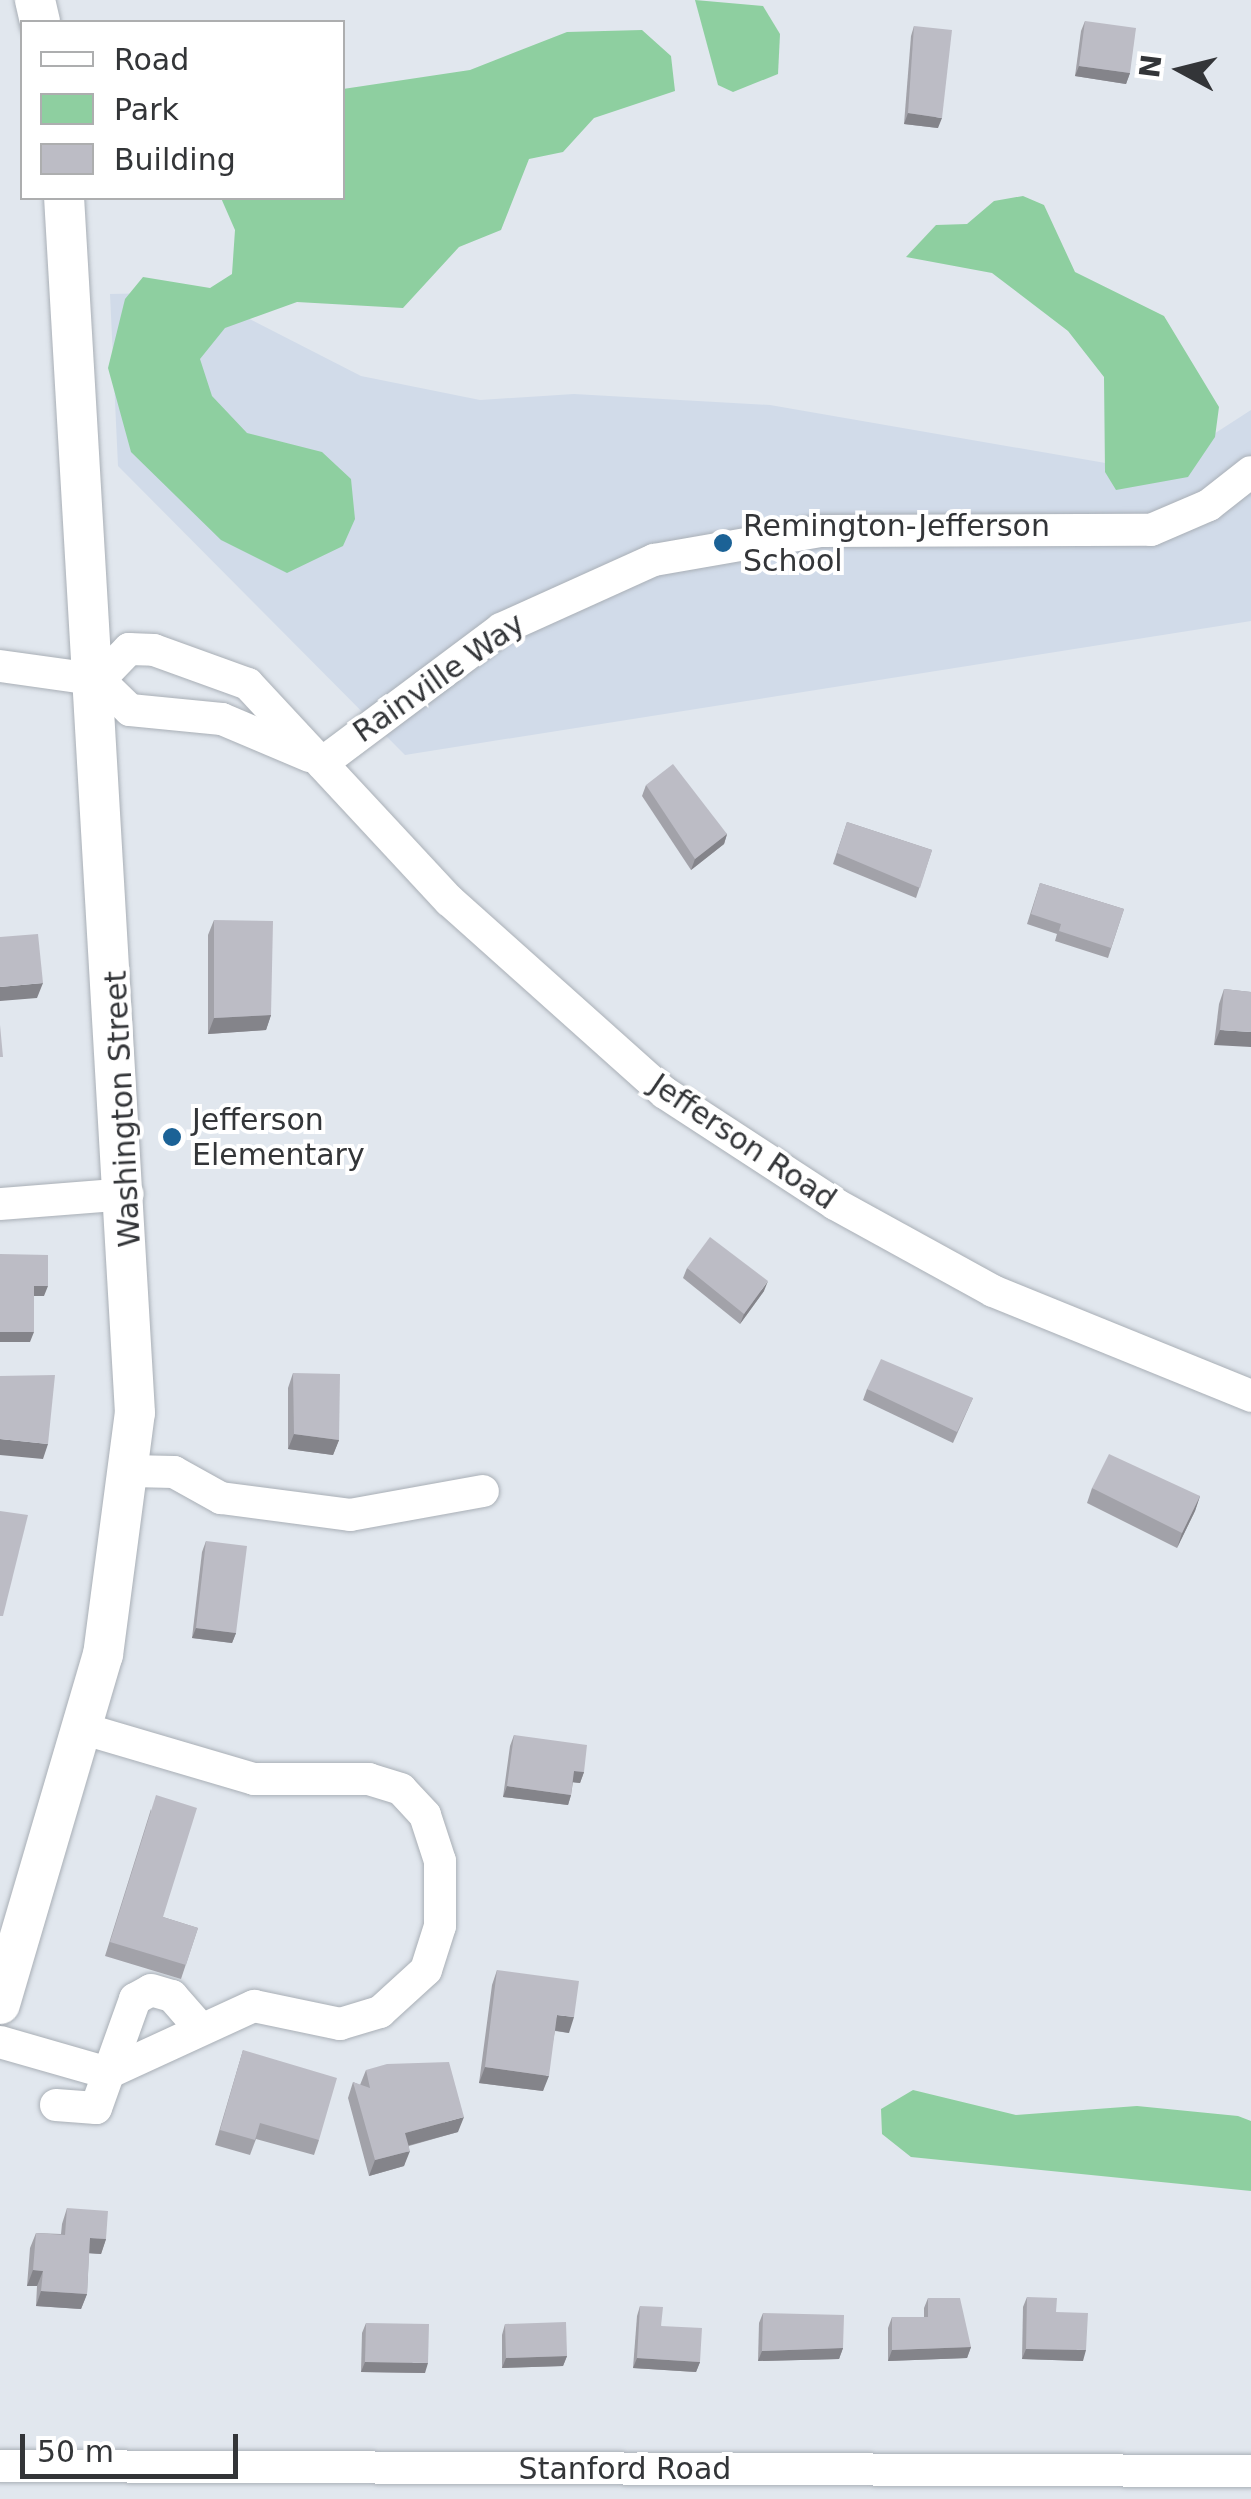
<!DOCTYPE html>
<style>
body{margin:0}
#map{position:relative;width:1251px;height:2499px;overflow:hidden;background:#e1e7ee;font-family:"DejaVu Sans",sans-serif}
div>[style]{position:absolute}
.built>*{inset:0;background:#d1dbe9}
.green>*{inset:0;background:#8ecfa0}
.roads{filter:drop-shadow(0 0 2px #a9afb6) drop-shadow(0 0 2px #a9afb6)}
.minor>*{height:32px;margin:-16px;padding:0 16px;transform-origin:16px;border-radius:16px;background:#fff}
.major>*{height:40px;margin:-20px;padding:0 20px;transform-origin:20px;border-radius:20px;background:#fff}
.wall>*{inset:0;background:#a2a2a9}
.shaded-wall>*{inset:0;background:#84848a}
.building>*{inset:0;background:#bcbcc5}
.dots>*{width:28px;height:28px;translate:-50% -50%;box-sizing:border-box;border:5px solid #fff;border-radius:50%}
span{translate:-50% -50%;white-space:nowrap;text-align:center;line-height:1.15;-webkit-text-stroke:8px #fff;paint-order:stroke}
.poi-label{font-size:30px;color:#333538}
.left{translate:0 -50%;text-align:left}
.street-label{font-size:30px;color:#333538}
.legend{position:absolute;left:20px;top:20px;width:325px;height:180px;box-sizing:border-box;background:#fff;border:2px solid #adaeaf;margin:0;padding:12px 18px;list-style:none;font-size:30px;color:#333538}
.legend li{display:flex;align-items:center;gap:20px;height:50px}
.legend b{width:50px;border:2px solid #adaeaf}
.north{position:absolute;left:1131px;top:20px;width:100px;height:100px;-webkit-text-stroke:8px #fff;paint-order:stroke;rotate:277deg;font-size:28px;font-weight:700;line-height:40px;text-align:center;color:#333538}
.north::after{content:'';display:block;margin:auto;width:35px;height:45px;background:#333538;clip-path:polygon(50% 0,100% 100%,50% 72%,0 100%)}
.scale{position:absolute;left:20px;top:2434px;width:218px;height:45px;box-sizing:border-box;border:5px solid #333538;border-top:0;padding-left:12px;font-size:30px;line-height:35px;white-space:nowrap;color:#333538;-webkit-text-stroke:8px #fff;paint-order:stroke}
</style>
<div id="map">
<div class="built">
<i style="clip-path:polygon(158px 293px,230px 309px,361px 376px,480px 400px,574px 394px,770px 405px,1117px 465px,1186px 452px,1251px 410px,1251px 621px,405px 755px,118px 466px,110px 294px)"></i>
</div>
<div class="green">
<i style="clip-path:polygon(695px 0,763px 6px,780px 34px,778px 74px,733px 92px,718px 85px)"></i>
<i style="clip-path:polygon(642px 30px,671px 56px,675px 91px,594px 118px,563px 152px,529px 159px,501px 230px,459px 247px,403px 308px,297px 302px,225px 328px,200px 359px,212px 396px,247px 433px,322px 452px,351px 479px,355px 519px,343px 546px,287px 573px,221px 540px,131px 452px,108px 368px,125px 299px,143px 277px,210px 288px,232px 274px,235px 230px,221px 198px,342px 198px,343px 89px,470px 70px,567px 32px)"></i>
<i style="clip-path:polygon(1023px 196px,1044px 205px,1075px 272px,1164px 316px,1219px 407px,1215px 437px,1188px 477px,1116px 490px,1105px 472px,1104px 377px,1068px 331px,992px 273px,906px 257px,936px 225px,967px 224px,994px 201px)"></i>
<i style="clip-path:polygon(913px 2090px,1016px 2115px,1137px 2106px,1238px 2116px,1251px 2121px,1251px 2191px,911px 2157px,882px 2134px,881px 2109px)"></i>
</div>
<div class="roads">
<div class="minor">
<i style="left:0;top:666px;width:100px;rotate:8deg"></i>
<i style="left:99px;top:680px;width:43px;rotate:-45.9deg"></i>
<i style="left:129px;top:649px;width:25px;rotate:2deg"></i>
<i style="left:154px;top:650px;width:100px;rotate:19.9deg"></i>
<i style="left:248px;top:684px;width:296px;rotate:47.1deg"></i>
<i style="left:450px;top:901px;width:288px;rotate:41.8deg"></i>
<i style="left:665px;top:1093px;width:203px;rotate:33.1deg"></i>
<i style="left:835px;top:1204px;width:180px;rotate:28.8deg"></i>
<i style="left:993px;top:1291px;width:279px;rotate:22.1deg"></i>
<i style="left:99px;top:680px;width:43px;rotate:44.1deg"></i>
<i style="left:130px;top:710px;width:92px;rotate:5.6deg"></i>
<i style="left:222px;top:719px;width:95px;rotate:23deg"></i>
<i style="left:322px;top:763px;width:224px;rotate:-36.8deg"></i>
<i style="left:501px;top:629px;width:168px;rotate:-24.3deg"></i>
<i style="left:654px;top:560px;width:169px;rotate:-9.9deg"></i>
<i style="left:820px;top:531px;width:331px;rotate:-0.2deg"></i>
<i style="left:1151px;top:530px;width:63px;rotate:-23.3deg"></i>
<i style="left:1209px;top:505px;width:53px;rotate:-38.2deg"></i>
<i style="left:0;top:1204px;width:128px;rotate:-4.5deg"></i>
<i style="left:131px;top:1471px;width:43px;rotate:1.3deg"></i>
<i style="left:174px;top:1472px;width:54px;rotate:29deg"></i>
<i style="left:221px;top:1498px;width:130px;rotate:7.5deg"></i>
<i style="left:350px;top:1515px;width:135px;rotate:-10.2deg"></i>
<i style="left:0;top:2042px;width:112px;rotate:16deg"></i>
<i style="left:108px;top:2073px;width:161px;rotate:-24.7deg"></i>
<i style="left:254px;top:2006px;width:88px;rotate:11.8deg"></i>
<i style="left:340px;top:2024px;width:42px;rotate:-16.7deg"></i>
<i style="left:380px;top:2012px;width:62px;rotate:-42.4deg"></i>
<i style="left:426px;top:1970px;width:46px;rotate:-72.3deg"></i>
<i style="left:440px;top:1926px;width:65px;rotate:-90deg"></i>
<i style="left:440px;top:1861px;width:48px;rotate:-108.1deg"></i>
<i style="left:425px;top:1815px;width:35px;rotate:-133deg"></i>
<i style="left:401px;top:1789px;width:34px;rotate:-163deg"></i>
<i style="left:369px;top:1779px;width:115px;rotate:180deg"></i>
<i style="left:254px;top:1779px;width:177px;rotate:-163.6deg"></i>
<i style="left:56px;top:2105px;width:40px;rotate:4.3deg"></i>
<i style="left:96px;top:2108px;width:116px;rotate:-70.3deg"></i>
<i style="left:135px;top:1999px;width:18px;rotate:-29deg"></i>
<i style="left:151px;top:1990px;width:22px;rotate:16deg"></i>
<i style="left:172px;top:1996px;width:43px;rotate:48.8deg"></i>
<i style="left:0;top:2466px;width:1251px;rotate:0.23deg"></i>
</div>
<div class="major">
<i style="left:35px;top:0;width:23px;rotate:77deg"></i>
<i style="left:0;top:2004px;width:364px;rotate:-73.6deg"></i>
<i style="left:103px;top:1655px;width:244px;rotate:-82.5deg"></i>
<i style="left:135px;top:1413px;width:1217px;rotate:-93.34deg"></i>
</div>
</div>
<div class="wall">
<i style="clip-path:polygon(1085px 21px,1130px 73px,1126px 84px,1075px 76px,1081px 31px)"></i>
<i style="clip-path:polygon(914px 26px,938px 128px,904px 124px,911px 36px)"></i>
<i style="clip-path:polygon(646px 785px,727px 834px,724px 844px,691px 870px,642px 796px)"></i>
<i style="clip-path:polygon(847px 822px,932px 850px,916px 898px,833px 864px)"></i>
<i style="clip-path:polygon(1040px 883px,1124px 909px,1108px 958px,1055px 941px,1057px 934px,1027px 924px)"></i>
<i style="clip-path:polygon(214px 920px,271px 1015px,266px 1030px,208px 1034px,208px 935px)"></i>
<i style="clip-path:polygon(1224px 989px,1251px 992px,1214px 1045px,1219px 1004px)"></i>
<i style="clip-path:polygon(687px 1268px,764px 1291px,740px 1324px,683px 1278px)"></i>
<i style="clip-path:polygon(293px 1373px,339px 1440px,333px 1455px,288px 1449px,288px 1388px)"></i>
<i style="clip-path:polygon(867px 1389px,973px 1398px,953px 1443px,863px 1400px)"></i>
<i style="clip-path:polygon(1092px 1488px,1200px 1496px,1195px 1511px,1177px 1548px,1087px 1503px)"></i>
<i style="clip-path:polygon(206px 1541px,236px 1633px,232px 1643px,192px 1638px,202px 1552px)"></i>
<i style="clip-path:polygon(514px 1735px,584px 1772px,580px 1783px,573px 1782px,571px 1795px,568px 1805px,503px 1797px,510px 1746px)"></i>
<i style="clip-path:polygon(151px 1809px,163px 1917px,198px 1928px,181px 1979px,105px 1956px)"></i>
<i style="clip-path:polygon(497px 1970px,569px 2033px,555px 2031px,543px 2091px,479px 2083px,492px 1985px)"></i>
<i style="clip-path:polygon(243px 2050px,319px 2140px,314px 2155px,256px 2139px,250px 2155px,215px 2145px)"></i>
<i style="clip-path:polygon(366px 2070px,458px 2132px,409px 2146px,404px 2166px,369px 2176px,348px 2098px,353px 2082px,360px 2085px)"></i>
<i style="clip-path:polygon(67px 2208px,106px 2239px,101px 2254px,89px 2253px,87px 2294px,81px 2309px,36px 2306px,37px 2286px,27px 2286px,30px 2248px,36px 2233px,61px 2234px,62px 2224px)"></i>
<i style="clip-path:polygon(1027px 2297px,1056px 2312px,1083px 2361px,1022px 2359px,1023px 2307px)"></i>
<i style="clip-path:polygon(928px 2298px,971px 2347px,967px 2358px,888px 2361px,888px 2328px,892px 2317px,924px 2317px,924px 2308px)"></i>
<i style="clip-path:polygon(640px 2306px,700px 2362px,696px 2372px,633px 2368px,637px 2316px)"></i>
<i style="clip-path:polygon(763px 2313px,843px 2348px,839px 2359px,758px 2361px,759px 2323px)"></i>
<i style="clip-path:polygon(366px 2323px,425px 2373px,361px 2372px,362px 2333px)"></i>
<i style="clip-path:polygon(505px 2324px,567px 2356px,563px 2366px,502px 2368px,502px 2335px)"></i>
</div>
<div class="shaded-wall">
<i style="clip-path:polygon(1079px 66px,1130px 73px,1126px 84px,1075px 76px)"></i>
<i style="clip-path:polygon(908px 113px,942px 118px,938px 128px,904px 124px)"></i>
<i style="clip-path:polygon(727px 834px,724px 844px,691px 870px,695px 859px)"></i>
<i style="clip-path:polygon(43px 983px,37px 998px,0 1001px,0 987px)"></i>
<i style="clip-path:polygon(271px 1015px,266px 1030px,208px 1034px,214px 1018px)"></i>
<i style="clip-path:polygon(1220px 1030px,1251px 1032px,1251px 1047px,1214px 1045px)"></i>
<i style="clip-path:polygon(768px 1281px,764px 1291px,740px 1324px,744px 1314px)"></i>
<i style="clip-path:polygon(34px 1286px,48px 1286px,44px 1296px,30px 1296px)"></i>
<i style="clip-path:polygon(0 1332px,34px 1332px,30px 1342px,0 1342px)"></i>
<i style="clip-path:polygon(294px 1434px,339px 1440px,333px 1455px,288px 1449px)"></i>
<i style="clip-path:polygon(0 1439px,48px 1444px,43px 1459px,0 1455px)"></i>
<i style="clip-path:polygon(1200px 1496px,1195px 1511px,1177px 1548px,1182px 1533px)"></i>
<i style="clip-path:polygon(196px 1628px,236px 1633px,232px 1643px,192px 1638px)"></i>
<i style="clip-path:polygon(574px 1771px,584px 1772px,580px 1783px,570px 1782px)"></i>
<i style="clip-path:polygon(507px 1786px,571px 1795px,568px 1805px,503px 1797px)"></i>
<i style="clip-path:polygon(557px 2015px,574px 2017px,569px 2033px,552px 2030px)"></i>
<i style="clip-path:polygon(485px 2067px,549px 2076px,543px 2091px,479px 2083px)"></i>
<i style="clip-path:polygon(464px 2117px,458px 2132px,399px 2148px,405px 2133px)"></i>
<i style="clip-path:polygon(410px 2151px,404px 2166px,369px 2176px,375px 2160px)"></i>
<i style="clip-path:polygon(90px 2238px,106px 2239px,101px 2254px,85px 2253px)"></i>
<i style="clip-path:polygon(33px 2270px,43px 2271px,37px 2286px,27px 2286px)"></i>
<i style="clip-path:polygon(41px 2291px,87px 2294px,81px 2309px,36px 2306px)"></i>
<i style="clip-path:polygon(971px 2347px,967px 2358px,888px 2361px,892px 2350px)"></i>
<i style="clip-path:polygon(843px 2348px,839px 2359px,758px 2361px,762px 2351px)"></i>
<i style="clip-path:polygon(1026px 2349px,1086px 2350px,1083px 2361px,1022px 2359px)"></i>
<i style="clip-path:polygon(567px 2356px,563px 2366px,502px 2368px,506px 2358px)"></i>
<i style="clip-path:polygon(637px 2358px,700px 2362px,696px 2372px,633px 2368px)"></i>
<i style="clip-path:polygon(365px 2362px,428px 2363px,425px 2373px,361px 2372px)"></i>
</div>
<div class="building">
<i style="clip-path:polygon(1085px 21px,1136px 28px,1130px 73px,1079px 66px)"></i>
<i style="clip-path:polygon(914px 26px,952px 30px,942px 118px,908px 113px)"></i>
<i style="clip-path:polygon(673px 764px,727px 834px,695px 859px,646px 785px)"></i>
<i style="clip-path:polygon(847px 822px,932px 850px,920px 888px,837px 853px)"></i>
<i style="clip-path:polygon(1040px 883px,1124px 909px,1111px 948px,1059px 931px,1061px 924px,1031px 914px)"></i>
<i style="clip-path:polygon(214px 920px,273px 921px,271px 1015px,214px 1018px)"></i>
<i style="clip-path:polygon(38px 934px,43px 983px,0 987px,0 937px)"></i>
<i style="clip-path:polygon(1224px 989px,1251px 992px,1251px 1032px,1220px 1030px)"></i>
<i style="clip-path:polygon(0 1025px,3px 1057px,0 1057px)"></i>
<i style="clip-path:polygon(710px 1237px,768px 1281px,744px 1314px,687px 1268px)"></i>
<i style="clip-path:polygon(0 1254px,48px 1255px,48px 1286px,34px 1286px,34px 1332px,0 1332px)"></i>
<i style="clip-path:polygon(881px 1359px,973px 1398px,957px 1432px,867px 1389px)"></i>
<i style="clip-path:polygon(293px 1373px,340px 1374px,339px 1440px,294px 1434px)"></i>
<i style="clip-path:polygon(55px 1375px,48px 1444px,0 1439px,0 1376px)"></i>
<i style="clip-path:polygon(1109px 1454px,1200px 1496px,1182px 1533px,1092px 1488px)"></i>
<i style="clip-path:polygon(0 1511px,28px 1515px,3px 1616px,0 1616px)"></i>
<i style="clip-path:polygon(206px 1541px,247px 1546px,236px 1633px,196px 1628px)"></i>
<i style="clip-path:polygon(514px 1735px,587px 1745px,584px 1772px,574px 1771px,571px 1795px,507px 1786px)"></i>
<i style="clip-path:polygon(156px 1795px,197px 1808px,163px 1917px,198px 1928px,186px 1965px,110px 1942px)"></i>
<i style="clip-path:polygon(497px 1970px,579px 1981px,574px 2017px,557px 2015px,549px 2076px,485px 2067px)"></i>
<i style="clip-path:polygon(243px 2050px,337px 2078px,319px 2140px,260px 2123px,255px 2140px,220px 2130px)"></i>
<i style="clip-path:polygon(449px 2062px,464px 2117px,405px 2133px,410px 2151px,375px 2160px,353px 2082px,370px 2088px,366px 2070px,387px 2064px)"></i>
<i style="clip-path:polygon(67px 2208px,108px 2211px,106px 2239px,90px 2238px,87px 2294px,41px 2291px,43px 2271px,33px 2270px,36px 2233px,65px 2235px)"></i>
<i style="clip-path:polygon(1027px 2297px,1057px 2298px,1056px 2312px,1088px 2313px,1086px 2350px,1026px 2349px)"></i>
<i style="clip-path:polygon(928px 2298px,960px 2298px,971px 2347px,892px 2350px,892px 2317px,928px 2317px)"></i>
<i style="clip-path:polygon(640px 2306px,663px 2307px,661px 2326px,702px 2328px,700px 2362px,637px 2358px)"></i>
<i style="clip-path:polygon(763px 2313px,844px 2315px,843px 2348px,762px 2351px)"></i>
<i style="clip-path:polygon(566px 2322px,567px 2356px,506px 2358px,505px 2324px)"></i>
<i style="clip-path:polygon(366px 2323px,429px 2324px,428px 2363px,365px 2362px)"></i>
</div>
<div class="dots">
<i style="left:723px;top:543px;background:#1b6296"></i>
<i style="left:172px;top:1137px;background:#1b6296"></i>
</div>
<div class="poi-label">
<span class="left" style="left:743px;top:543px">Remington-Jefferson<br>School</span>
<span class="left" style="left:192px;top:1137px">Jefferson<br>Elementary</span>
</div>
<div class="street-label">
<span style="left:439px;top:678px;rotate:-35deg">Rainville Way</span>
<span style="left:123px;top:1109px;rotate:-93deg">Washington Street</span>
<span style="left:743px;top:1142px;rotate:34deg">Jefferson Road</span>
<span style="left:625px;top:2469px">Stanford Road</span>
</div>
<ul class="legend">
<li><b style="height:12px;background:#fff"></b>Road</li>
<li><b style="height:28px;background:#8ecfa0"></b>Park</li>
<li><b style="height:28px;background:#bcbcc5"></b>Building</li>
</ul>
<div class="north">N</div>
<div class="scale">50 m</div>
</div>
